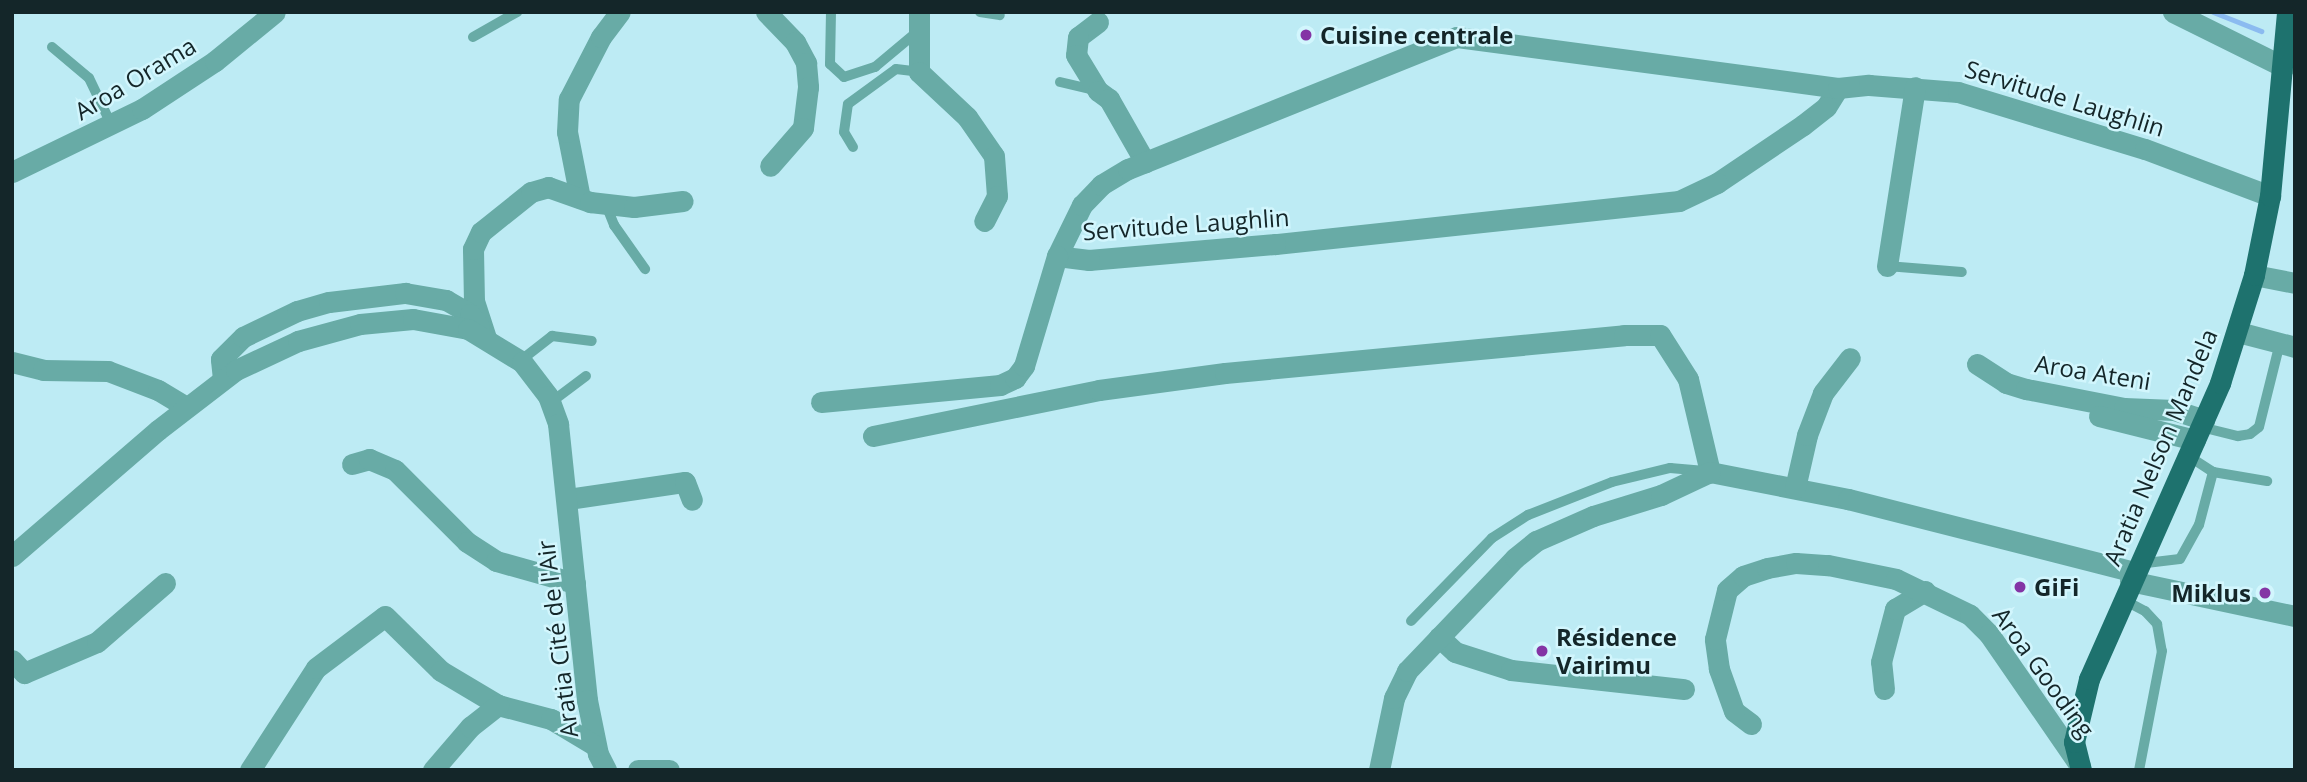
<!DOCTYPE html>
<meta charset="utf-8">
<style>
body{margin:0}
#map{position:relative;width:2307px;height:782px;overflow:hidden;background:#bdebf4;font-family:"Open Sans",sans-serif}
div>[style]{position:absolute}
.stream>*{height:5px;margin:-2.5px;padding:0 2.5px;transform-origin:2.5px;border-radius:2.5px;background:#8bbbf0}
.lane>*{height:10px;margin:-5px;padding:0 5px;transform-origin:5px;border-radius:5px;background:#68aba6}
.street>*{height:21px;margin:-10.5px;padding:0 10.5px;transform-origin:10.5px;border-radius:10.5px;background:#68aba6}
.primary>*{height:21px;margin:-10.5px;padding:0 10.5px;transform-origin:10.5px;border-radius:10.5px;background:#1e726e}
.dots>*{width:19px;height:19px;translate:-50% -50%;box-sizing:border-box;border:4px solid #d2f6fd;border-radius:50%}
span{translate:-50% -50%;white-space:nowrap;text-align:center;line-height:1.15;-webkit-text-stroke:5px #d2f6fd;paint-order:stroke}
.poi-label{font-size:24px;color:#142629;font-weight:700}
.left{translate:0 -50%;text-align:left}
.right{translate:-100% -50%;text-align:right}
.street-label{font-size:24px;color:#142629}
.frame{position:absolute;inset:0;border:14px solid #142629;pointer-events:none}
</style>
<div id="map">
<div class="stream">
<i style="left:2213px;top:12px;width:52px;rotate:21.6deg"></i>
</div>
<div class="lane">
<i style="left:831px;top:12px;width:52px;rotate:91.1deg"></i>
<i style="left:830px;top:64px;width:19px;rotate:43deg"></i>
<i style="left:844px;top:77px;width:33px;rotate:-18deg"></i>
<i style="left:875px;top:67px;width:56px;rotate:-39.9deg"></i>
<i style="left:980px;top:12px;width:20px;rotate:9deg"></i>
<i style="left:473px;top:37px;width:51px;rotate:-29.6deg"></i>
<i style="left:52px;top:47px;width:48px;rotate:40deg"></i>
<i style="left:89px;top:78px;width:53px;rotate:64.4deg"></i>
<i style="left:1060px;top:82px;width:39px;rotate:13deg"></i>
<i style="left:853px;top:147px;width:17px;rotate:-121deg"></i>
<i style="left:844px;top:132px;width:28px;rotate:-82deg"></i>
<i style="left:848px;top:104px;width:59px;rotate:-36.1deg"></i>
<i style="left:896px;top:69px;width:23px;rotate:7deg"></i>
<i style="left:606px;top:205px;width:22px;rotate:68deg"></i>
<i style="left:614px;top:225px;width:54px;rotate:54.8deg"></i>
<i style="left:1887px;top:266px;width:75px;rotate:4.6deg"></i>
<i style="left:520px;top:361px;width:41px;rotate:-38deg"></i>
<i style="left:552px;top:336px;width:40px;rotate:7.1deg"></i>
<i style="left:550px;top:403px;width:45px;rotate:-36.9deg"></i>
<i style="left:2201px;top:427px;width:38px;rotate:14deg"></i>
<i style="left:2238px;top:436px;width:12px;rotate:-9deg"></i>
<i style="left:2250px;top:434px;width:11px;rotate:-38deg"></i>
<i style="left:2259px;top:427px;width:87px;rotate:-76deg"></i>
<i style="left:2213px;top:472px;width:55px;rotate:9.5deg"></i>
<i style="left:2138px;top:564px;width:42px;rotate:-6.8deg"></i>
<i style="left:2180px;top:559px;width:39px;rotate:-61deg"></i>
<i style="left:2199px;top:525px;width:55px;rotate:-75.2deg"></i>
<i style="left:2213px;top:472px;width:30px;rotate:-147deg"></i>
<i style="left:2122px;top:599px;width:26px;rotate:28deg"></i>
<i style="left:2145px;top:611px;width:18px;rotate:47deg"></i>
<i style="left:2157px;top:624px;width:27px;rotate:80deg"></i>
<i style="left:2162px;top:651px;width:121px;rotate:100.9deg"></i>
<i style="left:1411px;top:621px;width:116px;rotate:-45.7deg"></i>
<i style="left:1492px;top:538px;width:43px;rotate:-32.6deg"></i>
<i style="left:1528px;top:515px;width:90px;rotate:-21.4deg"></i>
<i style="left:1612px;top:482px;width:60px;rotate:-13.6deg"></i>
<i style="left:1670px;top:468px;width:38px;rotate:5deg"></i>
</div>
<div class="street">
<i style="left:766px;top:12px;width:42px;rotate:46deg"></i>
<i style="left:795px;top:42px;width:24px;rotate:62deg"></i>
<i style="left:806px;top:63px;width:24px;rotate:85deg"></i>
<i style="left:808px;top:87px;width:41px;rotate:97deg"></i>
<i style="left:803px;top:128px;width:50px;rotate:131deg"></i>
<i style="left:919px;top:12px;width:60px;rotate:90deg"></i>
<i style="left:919px;top:72px;width:66px;rotate:43.2deg"></i>
<i style="left:967px;top:117px;width:47px;rotate:55.3deg"></i>
<i style="left:994px;top:156px;width:40px;rotate:85.7deg"></i>
<i style="left:997px;top:196px;width:28px;rotate:117deg"></i>
<i style="left:2173px;top:12px;width:124px;rotate:26.4deg"></i>
<i style="left:1098px;top:22px;width:25px;rotate:143deg"></i>
<i style="left:1078px;top:37px;width:18px;rotate:96deg"></i>
<i style="left:1076px;top:55px;width:42px;rotate:58.6deg"></i>
<i style="left:1098px;top:91px;width:14px;rotate:36deg"></i>
<i style="left:1109px;top:99px;width:73px;rotate:60.3deg"></i>
<i style="left:1838px;top:88px;width:22px;rotate:122deg"></i>
<i style="left:1826px;top:107px;width:29px;rotate:142deg"></i>
<i style="left:1803px;top:125px;width:104px;rotate:146deg"></i>
<i style="left:1717px;top:183px;width:42px;rotate:154.7deg"></i>
<i style="left:1679px;top:201px;width:406px;rotate:173.9deg"></i>
<i style="left:1275px;top:244px;width:187px;rotate:175.1deg"></i>
<i style="left:1089px;top:260px;width:32px;rotate:-173deg"></i>
<i style="left:1057px;top:256px;width:57px;rotate:-63.9deg"></i>
<i style="left:1082px;top:205px;width:28px;rotate:-46deg"></i>
<i style="left:1101px;top:185px;width:31px;rotate:-31deg"></i>
<i style="left:1128px;top:169px;width:354px;rotate:-21.9deg"></i>
<i style="left:1457px;top:37px;width:384px;rotate:7.6deg"></i>
<i style="left:1838px;top:88px;width:31px;rotate:-6deg"></i>
<i style="left:1869px;top:85px;width:89px;rotate:4.5deg"></i>
<i style="left:1958px;top:92px;width:195px;rotate:17deg"></i>
<i style="left:2145px;top:149px;width:134px;rotate:20.6deg"></i>
<i style="left:12px;top:172px;width:144px;rotate:-25.9deg"></i>
<i style="left:142px;top:109px;width:87px;rotate:-33.3deg"></i>
<i style="left:215px;top:61px;width:77px;rotate:-39.2deg"></i>
<i style="left:580px;top:198px;width:67px;rotate:-101.1deg"></i>
<i style="left:567px;top:132px;width:33px;rotate:-87deg"></i>
<i style="left:569px;top:99px;width:70px;rotate:-62.7deg"></i>
<i style="left:601px;top:37px;width:31px;rotate:-53deg"></i>
<i style="left:1887px;top:266px;width:181px;rotate:-81.1deg"></i>
<i style="left:2254px;top:275px;width:42px;rotate:11deg"></i>
<i style="left:2238px;top:332px;width:59px;rotate:14.7deg"></i>
<i style="left:486px;top:338px;width:38px;rotate:-108deg"></i>
<i style="left:474px;top:302px;width:53px;rotate:-91.1deg"></i>
<i style="left:473px;top:249px;width:19px;rotate:-65deg"></i>
<i style="left:481px;top:232px;width:64px;rotate:-38.7deg"></i>
<i style="left:531px;top:192px;width:18px;rotate:-16deg"></i>
<i style="left:548px;top:187px;width:45px;rotate:19.7deg"></i>
<i style="left:590px;top:202px;width:44px;rotate:6.5deg"></i>
<i style="left:634px;top:207px;width:49px;rotate:-7deg"></i>
<i style="left:12px;top:362px;width:32px;rotate:14deg"></i>
<i style="left:43px;top:370px;width:65px;rotate:0.9deg"></i>
<i style="left:108px;top:371px;width:53px;rotate:20.8deg"></i>
<i style="left:158px;top:390px;width:33px;rotate:31deg"></i>
<i style="left:1977px;top:364px;width:35px;rotate:33deg"></i>
<i style="left:2006px;top:383px;width:21px;rotate:17deg"></i>
<i style="left:2026px;top:389px;width:100px;rotate:11deg"></i>
<i style="left:2124px;top:408px;width:50px;rotate:2.3deg"></i>
<i style="left:2174px;top:410px;width:32px;rotate:18deg"></i>
<i style="left:223px;top:379px;width:20px;rotate:-96deg"></i>
<i style="left:221px;top:359px;width:31px;rotate:-45deg"></i>
<i style="left:243px;top:337px;width:60px;rotate:-25.7deg"></i>
<i style="left:297px;top:311px;width:33px;rotate:-16deg"></i>
<i style="left:329px;top:302px;width:77px;rotate:-6.8deg"></i>
<i style="left:405px;top:293px;width:42px;rotate:9.7deg"></i>
<i style="left:446px;top:300px;width:28px;rotate:30deg"></i>
<i style="left:470px;top:314px;width:16px;rotate:55deg"></i>
<i style="left:821px;top:402px;width:180px;rotate:-5.4deg"></i>
<i style="left:1000px;top:385px;width:17px;rotate:-25deg"></i>
<i style="left:1015px;top:378px;width:15px;rotate:-53deg"></i>
<i style="left:1024px;top:366px;width:115px;rotate:-73.3deg"></i>
<i style="left:2099px;top:416px;width:99px;rotate:14deg"></i>
<i style="left:873px;top:436px;width:231px;rotate:-11.5deg"></i>
<i style="left:1099px;top:390px;width:127px;rotate:-7.7deg"></i>
<i style="left:1225px;top:373px;width:401px;rotate:-5.4deg"></i>
<i style="left:1624px;top:335px;width:36px"></i>
<i style="left:1660px;top:335px;width:52px;rotate:57.5deg"></i>
<i style="left:1688px;top:379px;width:96px;rotate:76.7deg"></i>
<i style="left:352px;top:464px;width:18px;rotate:-16deg"></i>
<i style="left:369px;top:459px;width:28px;rotate:23deg"></i>
<i style="left:395px;top:470px;width:102px;rotate:45deg"></i>
<i style="left:467px;top:542px;width:35px;rotate:33deg"></i>
<i style="left:496px;top:561px;width:82px;rotate:15.6deg"></i>
<i style="left:1710px;top:472px;width:141px;rotate:11.1deg"></i>
<i style="left:1848px;top:499px;width:295px;rotate:14.3deg"></i>
<i style="left:1795px;top:488px;width:54px;rotate:-77.2deg"></i>
<i style="left:1807px;top:435px;width:45px;rotate:-69.1deg"></i>
<i style="left:1823px;top:393px;width:44px;rotate:-52.4deg"></i>
<i style="left:568px;top:499px;width:118px;rotate:-8.3deg"></i>
<i style="left:685px;top:482px;width:19px;rotate:69deg"></i>
<i style="left:12px;top:556px;width:193px;rotate:-40.8deg"></i>
<i style="left:158px;top:430px;width:98px;rotate:-37.6deg"></i>
<i style="left:236px;top:370px;width:68px;rotate:-25.1deg"></i>
<i style="left:298px;top:341px;width:64px;rotate:-15.3deg"></i>
<i style="left:360px;top:324px;width:53px;rotate:-5.4deg"></i>
<i style="left:413px;top:319px;width:56px;rotate:10.3deg"></i>
<i style="left:468px;top:329px;width:63px;rotate:31.4deg"></i>
<i style="left:522px;top:362px;width:43px;rotate:52.6deg"></i>
<i style="left:548px;top:396px;width:30px;rotate:70deg"></i>
<i style="left:558px;top:424px;width:278px;rotate:84deg"></i>
<i style="left:587px;top:700px;width:55px;rotate:78.5deg"></i>
<i style="left:598px;top:754px;width:18px;rotate:63deg"></i>
<i style="left:2130px;top:581px;width:169px;rotate:12deg"></i>
<i style="left:1439px;top:637px;width:22px;rotate:43deg"></i>
<i style="left:1455px;top:652px;width:59px;rotate:17.8deg"></i>
<i style="left:1511px;top:670px;width:174px;rotate:6.3deg"></i>
<i style="left:12px;top:660px;width:18px;rotate:47deg"></i>
<i style="left:24px;top:673px;width:79px;rotate:-23deg"></i>
<i style="left:97px;top:642px;width:90px;rotate:-40.9deg"></i>
<i style="left:1884px;top:689px;width:27px;rotate:-96deg"></i>
<i style="left:1881px;top:662px;width:55px;rotate:-75.2deg"></i>
<i style="left:1895px;top:609px;width:35px;rotate:-31deg"></i>
<i style="left:1751px;top:724px;width:21px;rotate:-143deg"></i>
<i style="left:1734px;top:711px;width:45px;rotate:-109.7deg"></i>
<i style="left:1719px;top:669px;width:30px;rotate:-98deg"></i>
<i style="left:1715px;top:639px;width:50px;rotate:-76.2deg"></i>
<i style="left:1727px;top:590px;width:21px;rotate:-41deg"></i>
<i style="left:1743px;top:576px;width:25px;rotate:-18deg"></i>
<i style="left:1767px;top:568px;width:29px;rotate:-10deg"></i>
<i style="left:1796px;top:563px;width:32px;rotate:4deg"></i>
<i style="left:1828px;top:565px;width:69px;rotate:11.6deg"></i>
<i style="left:1896px;top:579px;width:82px;rotate:25.9deg"></i>
<i style="left:1970px;top:615px;width:27px;rotate:45deg"></i>
<i style="left:1989px;top:634px;width:160px;rotate:55.4deg"></i>
<i style="left:250px;top:770px;width:121px;rotate:-57.1deg"></i>
<i style="left:316px;top:668px;width:86px;rotate:-37deg"></i>
<i style="left:385px;top:616px;width:78px;rotate:44.5deg"></i>
<i style="left:441px;top:671px;width:66px;rotate:30.8deg"></i>
<i style="left:498px;top:705px;width:55px;rotate:14.8deg"></i>
<i style="left:551px;top:719px;width:52px;rotate:31deg"></i>
<i style="left:433px;top:770px;width:57px;rotate:-49.3deg"></i>
<i style="left:470px;top:727px;width:36px;rotate:-38deg"></i>
<i style="left:638px;top:770px;width:31px"></i>
<i style="left:1379px;top:770px;width:74px;rotate:-78.2deg"></i>
<i style="left:1394px;top:698px;width:30px;rotate:-64deg"></i>
<i style="left:1407px;top:671px;width:156px;rotate:-46.3deg"></i>
<i style="left:1515px;top:558px;width:27px;rotate:-39deg"></i>
<i style="left:1536px;top:541px;width:62px;rotate:-23.7deg"></i>
<i style="left:1593px;top:516px;width:71px;rotate:-17.2deg"></i>
<i style="left:1661px;top:495px;width:54px;rotate:-25.1deg"></i>
</div>
<div class="primary">
<i style="left:2081px;top:770px;width:29px;rotate:-104deg"></i>
<i style="left:2074px;top:742px;width:65px;rotate:-76.6deg"></i>
<i style="left:2089px;top:679px;width:324px;rotate:-66.1deg"></i>
<i style="left:2220px;top:383px;width:113px;rotate:-72.5deg"></i>
<i style="left:2254px;top:275px;width:81px;rotate:-78.6deg"></i>
<i style="left:2270px;top:196px;width:185px;rotate:-84.7deg"></i>
</div>
<div class="dots">
<i style="left:1306px;top:35px;background:#8435a5"></i>
<i style="left:2020px;top:587px;background:#8435a5"></i>
<i style="left:2265px;top:593px;background:#8435a5"></i>
<i style="left:1542px;top:651px;background:#8435a5"></i>
</div>
<div class="poi-label">
<span class="left" style="left:1320px;top:35px">Cuisine centrale</span>
<span class="left" style="left:2034px;top:587px">GiFi</span>
<span class="right" style="left:2251px;top:593px">Miklus</span>
<span class="left" style="left:1556px;top:651px">Résidence<br>Vairimu</span>
</div>
<div class="street-label">
<span style="left:135px;top:78px;rotate:-31deg">Aroa Orama</span>
<span style="left:2065px;top:98px;rotate:17deg">Servitude Laughlin</span>
<span style="left:1186px;top:224px;rotate:-4deg">Servitude Laughlin</span>
<span style="left:2093px;top:372px;rotate:9deg">Aroa Ateni</span>
<span style="left:2160px;top:447px;rotate:-67deg">Aratia Nelson Mandela</span>
<span style="left:557px;top:639px;rotate:-97deg">Aratia Cité de l'Air</span>
<span style="left:2044px;top:672px;rotate:54deg">Aroa Gooding</span>
</div>
<div class="frame"></div>
</div>
